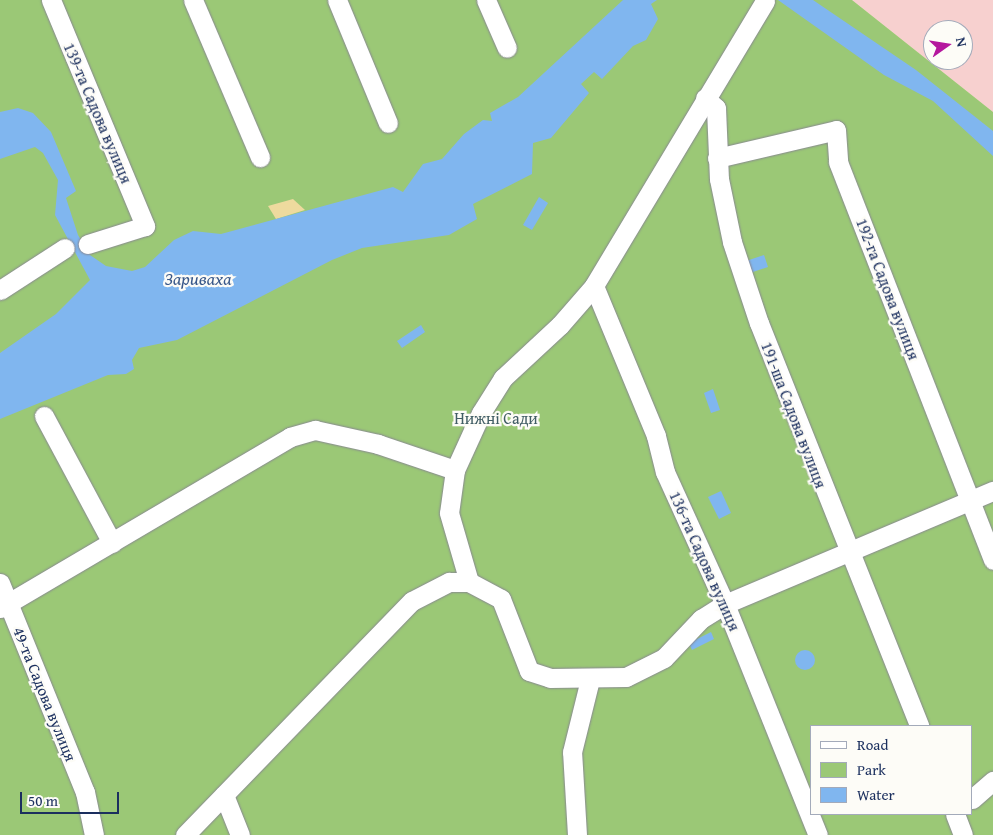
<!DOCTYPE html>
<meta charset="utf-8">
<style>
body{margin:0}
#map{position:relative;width:993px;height:835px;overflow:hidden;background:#f4e0c4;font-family:"Gentium Book Plus",serif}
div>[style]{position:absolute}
.built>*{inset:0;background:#f7d0cf}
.green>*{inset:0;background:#9bc876}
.sand>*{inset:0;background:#eeda9e}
.water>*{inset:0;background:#80b6ef}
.round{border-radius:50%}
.roads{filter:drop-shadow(0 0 1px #888891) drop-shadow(0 0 1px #888891)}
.minor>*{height:19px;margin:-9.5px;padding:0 9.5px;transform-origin:9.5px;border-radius:9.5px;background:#fff}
span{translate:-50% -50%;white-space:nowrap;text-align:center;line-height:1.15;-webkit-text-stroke:4.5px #fdfcf7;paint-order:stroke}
.street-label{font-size:16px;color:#1b2f5e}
.park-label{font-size:16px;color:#415d65}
.water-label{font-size:18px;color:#39588a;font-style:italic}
.legend{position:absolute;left:810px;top:725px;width:162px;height:90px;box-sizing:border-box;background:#fdfcf7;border:1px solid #a3aaba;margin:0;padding:6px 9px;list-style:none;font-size:15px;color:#1b2f5e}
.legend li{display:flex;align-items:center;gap:10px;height:25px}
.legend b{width:25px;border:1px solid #a3aaba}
.north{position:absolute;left:923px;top:20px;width:50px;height:50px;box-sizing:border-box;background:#fdfcf7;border:1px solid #a3aaba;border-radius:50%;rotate:77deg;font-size:14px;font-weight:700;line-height:20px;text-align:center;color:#1b2f5e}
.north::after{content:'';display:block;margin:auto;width:18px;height:22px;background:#b5179e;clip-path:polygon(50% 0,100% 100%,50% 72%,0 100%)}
.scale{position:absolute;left:20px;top:792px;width:99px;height:22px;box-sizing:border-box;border:2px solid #1b2f5e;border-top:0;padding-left:6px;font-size:15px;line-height:18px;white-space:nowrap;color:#1b2f5e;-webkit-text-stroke:4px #fdfcf7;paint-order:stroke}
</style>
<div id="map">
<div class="built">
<i style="clip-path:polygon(evenodd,852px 0,993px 0,993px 112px,852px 0,933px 30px,963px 30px,963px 60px,933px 60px,933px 30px)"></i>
</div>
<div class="green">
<i style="clip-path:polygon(evenodd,0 0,852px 0,993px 112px,993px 835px,0 835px,0 0,812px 726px,972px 726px,972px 814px,812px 814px,812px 726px)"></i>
</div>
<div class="sand">
<i style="clip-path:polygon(293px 199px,305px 210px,276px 219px,268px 206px)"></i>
</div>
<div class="water">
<i style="clip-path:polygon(623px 0,657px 0,651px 4px,658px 19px,646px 40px,633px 46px,602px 79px,594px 72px,581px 84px,589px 93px,551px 138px,533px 143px,532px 174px,473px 204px,477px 219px,449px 235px,362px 248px,332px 260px,177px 340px,139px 348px,132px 360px,134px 369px,126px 374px,108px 375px,0 419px,0 353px,56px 314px,90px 280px,55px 215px,58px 180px,43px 153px,35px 147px,0 159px,0 112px,18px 108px,33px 113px,51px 132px,76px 191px,66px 198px,78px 235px,90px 255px,106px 266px,132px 271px,145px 267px,174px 240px,193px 231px,221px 234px,393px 187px,403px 192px,423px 164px,442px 159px,464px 134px,483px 120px,492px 121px,490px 113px,518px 97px)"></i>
<i style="clip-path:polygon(778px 0,813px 0,916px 70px,993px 131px,993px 156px,933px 101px,884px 75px)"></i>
<i style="clip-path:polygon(539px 197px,548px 203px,532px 230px,523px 225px)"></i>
<i style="clip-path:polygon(764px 255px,768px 267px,750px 273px,746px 261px)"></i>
<i style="clip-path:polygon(421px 325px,425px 332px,402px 348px,397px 341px)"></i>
<i style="clip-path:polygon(713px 389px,720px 410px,711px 413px,704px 393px)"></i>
<i style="clip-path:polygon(721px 491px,731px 513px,719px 519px,708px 497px)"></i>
<i style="clip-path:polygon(711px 632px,714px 639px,692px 650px,689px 643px)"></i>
<i class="round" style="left:795px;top:650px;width:20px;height:20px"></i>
</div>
<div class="roads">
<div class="minor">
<i style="left:51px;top:0;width:245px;rotate:67.4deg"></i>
<i style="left:145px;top:226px;width:60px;rotate:162.5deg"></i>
<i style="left:193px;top:0;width:171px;rotate:66.9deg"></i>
<i style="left:337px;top:0;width:133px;rotate:67.5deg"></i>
<i style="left:486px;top:0;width:52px;rotate:66.4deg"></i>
<i style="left:765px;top:1px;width:332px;rotate:121deg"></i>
<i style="left:594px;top:286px;width:52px;rotate:131.1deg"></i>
<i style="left:560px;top:325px;width:78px;rotate:137.1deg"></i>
<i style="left:503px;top:378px;width:41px;rotate:122.2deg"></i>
<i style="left:481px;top:413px;width:63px;rotate:114.5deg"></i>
<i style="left:455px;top:470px;width:43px;rotate:97.9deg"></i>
<i style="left:449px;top:513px;width:72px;rotate:73.8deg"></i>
<i style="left:469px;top:582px;width:36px;rotate:28deg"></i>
<i style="left:501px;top:599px;width:77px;rotate:68.7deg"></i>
<i style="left:529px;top:671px;width:22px;rotate:18deg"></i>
<i style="left:550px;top:678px;width:76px;rotate:-0.8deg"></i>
<i style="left:626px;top:677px;width:42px;rotate:-26.6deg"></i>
<i style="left:664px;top:658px;width:54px;rotate:-46.5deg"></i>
<i style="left:701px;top:619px;width:28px;rotate:-32deg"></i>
<i style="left:725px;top:604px;width:291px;rotate:-22.9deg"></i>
<i style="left:705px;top:98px;width:15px;rotate:42deg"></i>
<i style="left:716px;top:108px;width:71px;rotate:87.6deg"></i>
<i style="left:719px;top:179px;width:64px;rotate:78.3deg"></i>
<i style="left:732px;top:242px;width:85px;rotate:71.6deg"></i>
<i style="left:759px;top:323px;width:434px;rotate:68.3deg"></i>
<i style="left:717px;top:158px;width:122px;rotate:-13.2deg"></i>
<i style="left:836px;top:130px;width:32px;rotate:86deg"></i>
<i style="left:838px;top:162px;width:427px;rotate:68.7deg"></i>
<i style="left:594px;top:286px;width:162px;rotate:67.5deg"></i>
<i style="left:656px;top:436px;width:37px;rotate:76deg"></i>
<i style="left:665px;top:472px;width:145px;rotate:65.6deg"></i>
<i style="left:725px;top:604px;width:249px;rotate:68.1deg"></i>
<i style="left:0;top:290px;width:77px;rotate:-32.9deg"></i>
<i style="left:44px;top:416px;width:144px;rotate:61.8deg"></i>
<i style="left:0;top:583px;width:226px;rotate:67.9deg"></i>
<i style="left:85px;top:792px;width:44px;rotate:78.2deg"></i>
<i style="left:0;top:608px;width:337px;rotate:-30.5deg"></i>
<i style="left:290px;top:437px;width:26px;rotate:-16deg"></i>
<i style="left:315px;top:430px;width:65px;rotate:12.5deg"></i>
<i style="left:378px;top:444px;width:81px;rotate:18.7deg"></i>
<i style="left:224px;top:795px;width:43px;rotate:68.2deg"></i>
<i style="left:972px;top:799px;width:28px;rotate:-41deg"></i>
<i style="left:955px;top:814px;width:22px;rotate:69deg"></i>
<i style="left:185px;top:835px;width:326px;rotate:-45.9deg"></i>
<i style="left:412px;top:601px;width:42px;rotate:-27.2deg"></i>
<i style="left:449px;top:582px;width:20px"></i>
<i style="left:577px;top:835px;width:83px;rotate:-93.4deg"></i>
<i style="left:572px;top:752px;width:75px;rotate:-76.1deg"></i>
</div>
</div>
<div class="street-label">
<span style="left:98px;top:113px;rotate:67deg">139-та Садова вулиця</span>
<span style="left:888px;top:289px;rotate:69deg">192-га Садова вулиця</span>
<span style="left:794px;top:415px;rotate:69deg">191-ша Садова вулиця</span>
<span style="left:705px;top:561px;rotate:66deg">136-та Садова вулиця</span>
<span style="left:45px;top:694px;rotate:68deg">49-та Садова вулиця</span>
</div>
<div class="park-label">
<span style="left:496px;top:418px">Нижні Сади</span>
</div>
<div class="water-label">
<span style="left:198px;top:279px">Зариваха</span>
</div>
<ul class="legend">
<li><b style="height:6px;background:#fff"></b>Road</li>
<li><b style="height:14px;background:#9bc876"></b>Park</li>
<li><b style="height:14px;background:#80b6ef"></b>Water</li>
</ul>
<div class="north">N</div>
<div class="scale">50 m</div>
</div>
